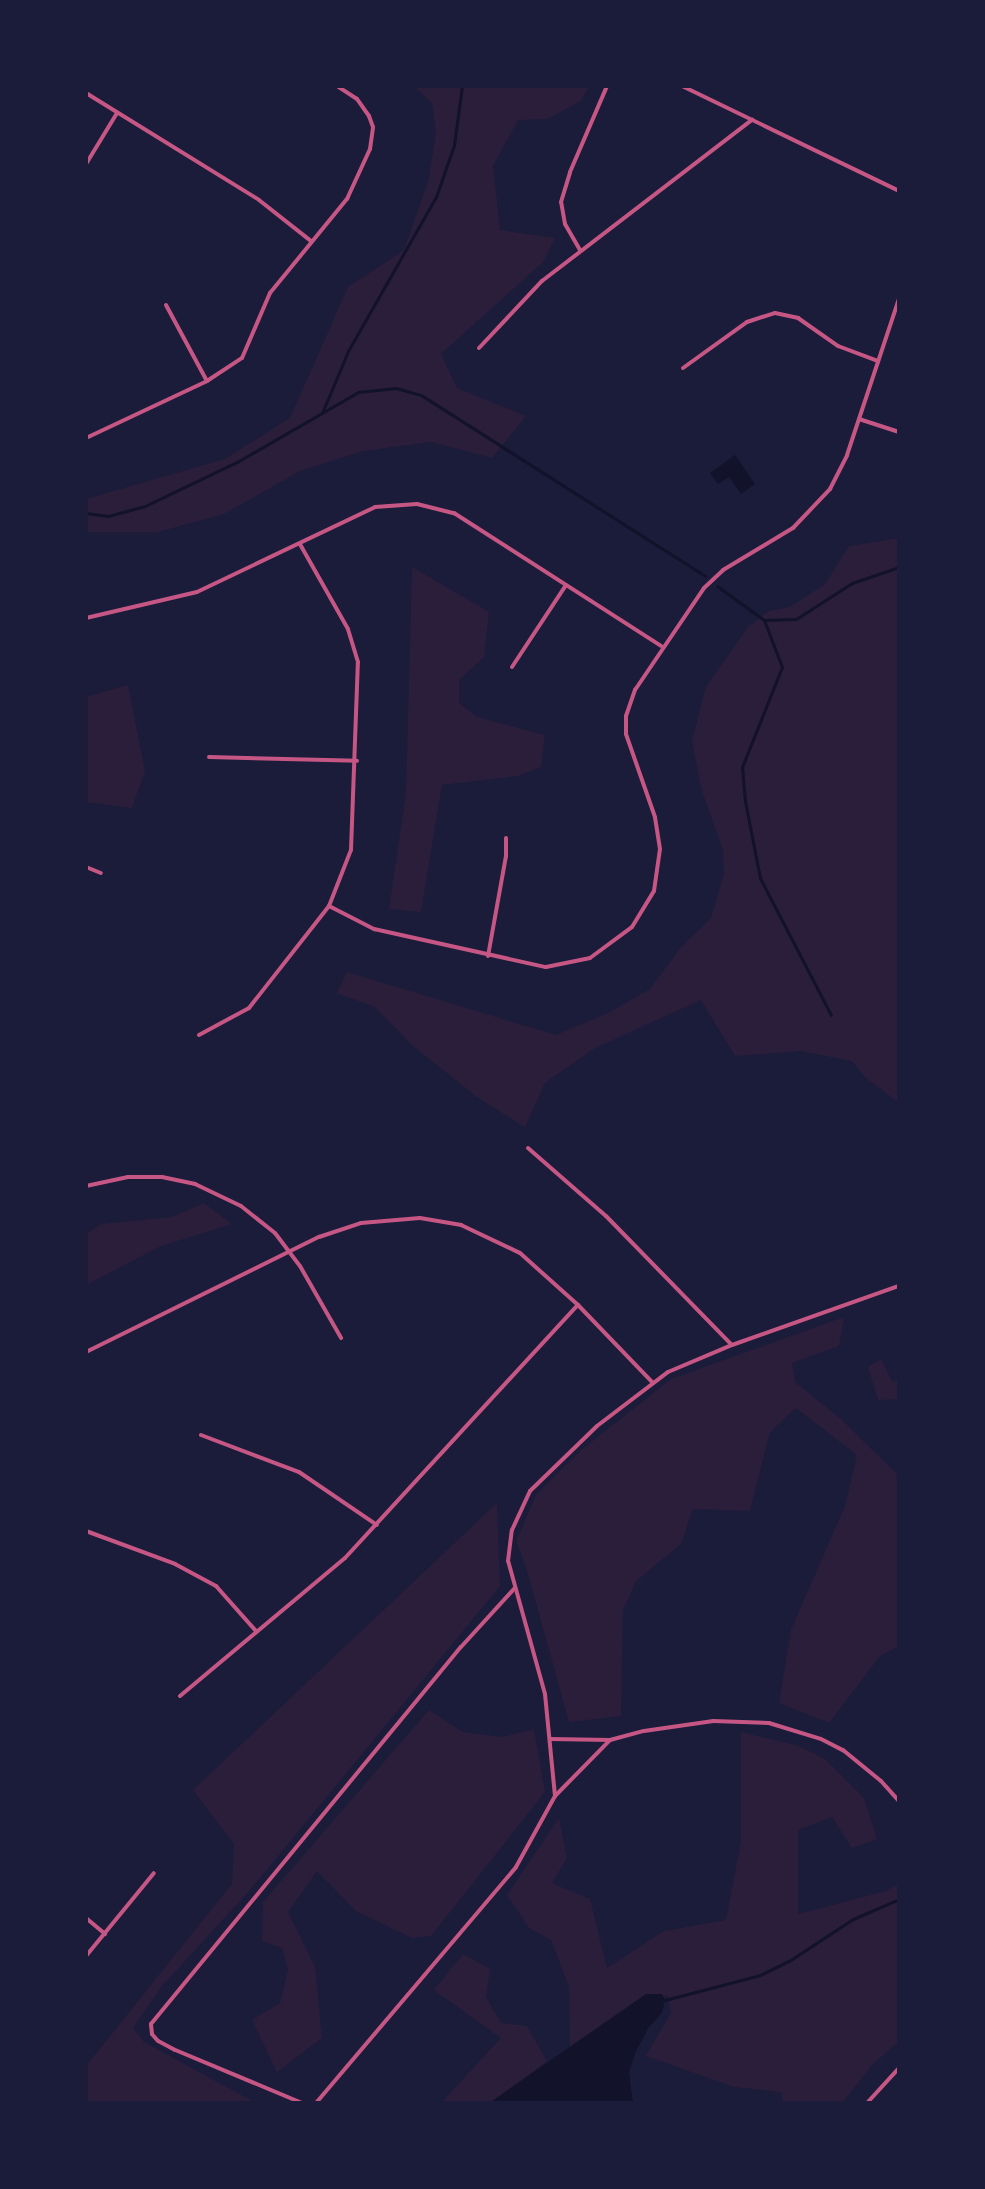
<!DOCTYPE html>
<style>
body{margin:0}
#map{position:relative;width:985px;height:2189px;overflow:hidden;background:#1b1b3a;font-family:"IBM Plex Sans",sans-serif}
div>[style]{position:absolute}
.green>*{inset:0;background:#2a1e3b}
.water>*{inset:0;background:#12122b}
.stream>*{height:3px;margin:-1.5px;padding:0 1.5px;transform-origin:1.5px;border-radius:1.5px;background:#12122b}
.minor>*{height:4px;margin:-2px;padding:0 2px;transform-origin:2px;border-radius:2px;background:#c65784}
span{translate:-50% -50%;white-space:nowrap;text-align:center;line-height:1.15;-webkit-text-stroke:6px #1b1b3a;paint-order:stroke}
.frame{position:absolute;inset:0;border:88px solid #1b1b3a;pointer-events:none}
</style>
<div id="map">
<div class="green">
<i style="clip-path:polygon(414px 86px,589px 86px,581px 101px,547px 119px,518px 120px,493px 166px,500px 230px,555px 238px,543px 262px,441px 354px,457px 388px,526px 416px,492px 458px,432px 442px,363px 451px,300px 471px,224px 514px,158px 532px,86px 532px,86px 499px,225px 459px,290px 418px,348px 287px,404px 250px,428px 182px,436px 133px,432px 103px)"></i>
<i style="clip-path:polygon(899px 538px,899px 1103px,865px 1077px,852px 1061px,800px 1051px,735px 1056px,701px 1000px,595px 1048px,545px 1083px,525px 1127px,477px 1097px,413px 1046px,375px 1007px,337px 993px,347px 972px,556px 1035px,610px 1012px,650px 989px,682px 946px,711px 918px,724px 874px,723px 850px,701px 788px,692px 740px,706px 687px,748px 627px,769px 611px,790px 607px,825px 584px,849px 546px)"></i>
<i style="clip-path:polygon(412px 567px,489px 612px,484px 657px,459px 680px,459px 703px,477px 717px,545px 735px,541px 767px,518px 776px,442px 785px,421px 912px,389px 909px,406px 792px)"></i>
<i style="clip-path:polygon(128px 685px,145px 771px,132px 808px,86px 802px,86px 697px)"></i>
<i style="clip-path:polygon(204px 1203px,232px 1224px,161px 1246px,86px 1285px,86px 1234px,101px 1224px,172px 1217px)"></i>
<i style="clip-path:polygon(844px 1317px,839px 1346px,792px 1363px,795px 1382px,841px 1419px,899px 1476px,899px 1646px,880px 1656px,829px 1723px,779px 1703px,791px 1630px,845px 1506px,857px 1455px,796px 1408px,770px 1432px,750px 1511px,693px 1509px,681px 1544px,636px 1581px,623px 1610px,621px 1716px,569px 1722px,526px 1567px,516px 1541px,536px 1495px,580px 1451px,671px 1379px)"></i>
<i style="clip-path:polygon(881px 1359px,892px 1381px,899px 1379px,899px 1399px,878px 1400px,868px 1367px)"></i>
<i style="clip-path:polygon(497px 1503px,500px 1586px,251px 1889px,162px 1986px,133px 2028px,144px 2042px,256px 2103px,86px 2103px,86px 2066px,232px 1884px,234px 1844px,193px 1790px)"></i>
<i style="clip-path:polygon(429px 1710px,463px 1732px,502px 1737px,534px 1729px,545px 1792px,431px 1936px,412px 1938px,356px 1911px,317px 1871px,288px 1912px,315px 1967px,322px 2038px,277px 2072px,252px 2020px,280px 2003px,288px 1970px,282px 1948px,262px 1941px,263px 1902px)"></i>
<i style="clip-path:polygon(741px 1732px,799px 1746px,825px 1759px,864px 1798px,877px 1839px,852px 1848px,832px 1817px,798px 1830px,798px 1914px,886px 1891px,899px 1884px,899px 2041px,873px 2064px,842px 2103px,783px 2103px,781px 2092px,734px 2087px,646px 2056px,671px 2013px,667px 1995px,626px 2010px,570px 2047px,569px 1987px,551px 1940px,529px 1928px,507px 1895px,559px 1818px,567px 1858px,552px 1883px,590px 1899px,607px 1968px,664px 1931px,726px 1920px,741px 1842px)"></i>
<i style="clip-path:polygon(463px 1954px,490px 1969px,486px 1997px,501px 2023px,527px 2026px,547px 2061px,493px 2103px,441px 2103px,501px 2038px,434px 1990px)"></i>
</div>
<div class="water">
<i style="clip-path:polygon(735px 455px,755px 484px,741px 494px,729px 477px,718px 484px,710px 473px)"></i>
<i style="clip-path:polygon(646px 1994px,662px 1994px,665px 2000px,662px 2013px,649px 2027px,635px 2053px,629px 2073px,633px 2103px,489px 2103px)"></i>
</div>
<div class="stream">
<i style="left:322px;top:413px;width:67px;rotate:-67.2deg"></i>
<i style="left:348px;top:351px;width:177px;rotate:-60.3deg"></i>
<i style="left:436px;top:197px;width:55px;rotate:-70.9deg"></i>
<i style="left:454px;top:145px;width:60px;rotate:-82.3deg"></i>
<i style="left:86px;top:513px;width:22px;rotate:8deg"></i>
<i style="left:108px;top:516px;width:38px;rotate:-15deg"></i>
<i style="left:145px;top:506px;width:102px;rotate:-25.6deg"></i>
<i style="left:237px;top:462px;width:140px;rotate:-30deg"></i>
<i style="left:358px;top:392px;width:38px;rotate:-6deg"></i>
<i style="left:396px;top:388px;width:26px;rotate:16deg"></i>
<i style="left:421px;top:395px;width:337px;rotate:32.5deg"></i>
<i style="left:717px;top:586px;width:58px;rotate:35.9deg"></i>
<i style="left:764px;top:620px;width:50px;rotate:69deg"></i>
<i style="left:782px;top:667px;width:108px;rotate:111.8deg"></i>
<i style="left:742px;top:767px;width:34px;rotate:85deg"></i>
<i style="left:745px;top:801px;width:78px;rotate:79deg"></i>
<i style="left:760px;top:878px;width:154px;rotate:62.6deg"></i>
<i style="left:764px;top:620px;width:32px;rotate:-2deg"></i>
<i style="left:796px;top:619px;width:67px;rotate:-32.7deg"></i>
<i style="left:852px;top:583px;width:50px;rotate:-18.8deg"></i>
<i style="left:665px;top:2000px;width:98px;rotate:-14.7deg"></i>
<i style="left:760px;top:1975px;width:32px;rotate:-26deg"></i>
<i style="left:789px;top:1961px;width:77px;rotate:-33.3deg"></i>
<i style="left:853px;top:1919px;width:50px;rotate:-23.5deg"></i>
</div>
<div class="minor">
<i style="left:682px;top:86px;width:241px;rotate:25.8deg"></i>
<i style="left:86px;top:93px;width:203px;rotate:31.7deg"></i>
<i style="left:259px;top:200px;width:66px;rotate:38.3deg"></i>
<i style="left:86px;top:164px;width:60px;rotate:-58.7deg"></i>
<i style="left:580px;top:250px;width:30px;rotate:-120deg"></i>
<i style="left:565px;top:224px;width:22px;rotate:-100deg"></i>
<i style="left:561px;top:202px;width:31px;rotate:-73deg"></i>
<i style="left:570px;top:172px;width:94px;rotate:-66.7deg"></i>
<i style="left:166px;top:305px;width:86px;rotate:61.7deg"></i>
<i style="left:479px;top:348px;width:92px;rotate:-46.8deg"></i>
<i style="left:542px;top:281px;width:265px;rotate:-37.5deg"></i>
<i style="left:683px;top:368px;width:79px;rotate:-35.7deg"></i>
<i style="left:747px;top:322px;width:29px;rotate:-18deg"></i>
<i style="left:775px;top:313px;width:24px;rotate:12deg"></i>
<i style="left:798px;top:318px;width:49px;rotate:35deg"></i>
<i style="left:838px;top:346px;width:43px;rotate:20.6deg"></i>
<i style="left:859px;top:419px;width:42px;rotate:18deg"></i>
<i style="left:86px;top:438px;width:134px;rotate:-25.2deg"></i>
<i style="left:207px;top:381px;width:42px;rotate:-33.3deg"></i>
<i style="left:242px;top:358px;width:71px;rotate:-66.7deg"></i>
<i style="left:270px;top:293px;width:122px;rotate:-50.7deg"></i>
<i style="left:347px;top:199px;width:55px;rotate:-65.3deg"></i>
<i style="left:370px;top:149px;width:22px;rotate:-82deg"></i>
<i style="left:373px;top:127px;width:12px;rotate:-110deg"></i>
<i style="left:369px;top:116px;width:21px;rotate:-125deg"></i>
<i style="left:357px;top:99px;width:24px;rotate:-147deg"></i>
<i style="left:86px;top:618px;width:114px;rotate:-13.2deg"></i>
<i style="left:197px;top:592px;width:197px;rotate:-25.5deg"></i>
<i style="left:375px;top:507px;width:42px;rotate:-4.1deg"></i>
<i style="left:417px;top:504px;width:38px;rotate:14deg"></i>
<i style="left:454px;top:513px;width:246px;rotate:32.7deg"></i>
<i style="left:512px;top:667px;width:98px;rotate:-56.6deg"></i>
<i style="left:209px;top:757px;width:148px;rotate:1.5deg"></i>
<i style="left:86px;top:867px;width:16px;rotate:22deg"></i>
<i style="left:329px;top:906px;width:51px;rotate:27.1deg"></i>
<i style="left:374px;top:929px;width:176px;rotate:12.5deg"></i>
<i style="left:546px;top:967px;width:45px;rotate:-11.6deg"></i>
<i style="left:590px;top:958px;width:52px;rotate:-36.4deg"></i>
<i style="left:632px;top:927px;width:42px;rotate:-58.6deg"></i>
<i style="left:654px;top:891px;width:42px;rotate:-81.9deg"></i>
<i style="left:660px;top:849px;width:32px;rotate:-99deg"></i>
<i style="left:655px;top:817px;width:88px;rotate:-109.3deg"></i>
<i style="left:626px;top:734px;width:18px;rotate:-90deg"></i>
<i style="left:626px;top:716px;width:28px;rotate:-71deg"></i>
<i style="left:635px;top:690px;width:123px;rotate:-55.9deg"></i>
<i style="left:704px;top:588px;width:26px;rotate:-43deg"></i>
<i style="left:723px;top:570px;width:82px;rotate:-31deg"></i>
<i style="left:793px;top:528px;width:54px;rotate:-46.5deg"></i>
<i style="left:830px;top:489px;width:38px;rotate:-63deg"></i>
<i style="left:847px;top:455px;width:164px;rotate:-71.6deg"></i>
<i style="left:488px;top:956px;width:102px;rotate:-79.8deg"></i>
<i style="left:506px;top:856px;width:18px;rotate:-90deg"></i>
<i style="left:199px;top:1035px;width:57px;rotate:-28.4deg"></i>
<i style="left:249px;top:1008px;width:130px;rotate:-51.9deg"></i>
<i style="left:329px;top:906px;width:60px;rotate:-68.6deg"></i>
<i style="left:351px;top:850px;width:188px;rotate:-87.9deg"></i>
<i style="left:358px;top:662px;width:34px;rotate:-107deg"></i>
<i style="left:348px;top:629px;width:98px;rotate:-119.5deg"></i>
<i style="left:528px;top:1148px;width:103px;rotate:41.1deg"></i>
<i style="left:606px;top:1216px;width:180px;rotate:45.7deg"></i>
<i style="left:86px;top:1186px;width:43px;rotate:-12.1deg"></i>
<i style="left:128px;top:1177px;width:34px"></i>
<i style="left:162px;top:1177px;width:34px;rotate:12deg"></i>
<i style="left:195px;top:1184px;width:51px;rotate:25.6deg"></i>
<i style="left:241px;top:1206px;width:43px;rotate:38.5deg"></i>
<i style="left:275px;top:1233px;width:41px;rotate:52.9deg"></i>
<i style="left:300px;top:1266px;width:83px;rotate:60.3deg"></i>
<i style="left:86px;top:1352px;width:260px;rotate:-26.3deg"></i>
<i style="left:319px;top:1237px;width:44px;rotate:-18.4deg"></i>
<i style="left:361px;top:1223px;width:59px;rotate:-4.8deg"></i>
<i style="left:420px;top:1218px;width:42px;rotate:9.7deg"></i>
<i style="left:461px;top:1225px;width:65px;rotate:25.4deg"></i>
<i style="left:520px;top:1253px;width:78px;rotate:41.9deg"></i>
<i style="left:578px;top:1305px;width:107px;rotate:46.1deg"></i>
<i style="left:201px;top:1435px;width:105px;rotate:20.7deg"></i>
<i style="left:299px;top:1472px;width:94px;rotate:34.2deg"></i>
<i style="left:86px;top:1531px;width:95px;rotate:20.3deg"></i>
<i style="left:175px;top:1564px;width:47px;rotate:28.2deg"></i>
<i style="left:216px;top:1586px;width:60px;rotate:48.4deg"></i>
<i style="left:180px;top:1696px;width:215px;rotate:-39.9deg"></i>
<i style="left:345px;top:1558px;width:344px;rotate:-47.4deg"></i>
<i style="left:550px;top:1739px;width:60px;rotate:1deg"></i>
<i style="left:610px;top:1740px;width:35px;rotate:-15deg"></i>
<i style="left:644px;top:1731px;width:70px;rotate:-8.2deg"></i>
<i style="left:713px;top:1721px;width:56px;rotate:2deg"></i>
<i style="left:769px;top:1723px;width:54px;rotate:17.1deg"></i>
<i style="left:821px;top:1739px;width:25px;rotate:27deg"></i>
<i style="left:843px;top:1750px;width:49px;rotate:39.2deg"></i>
<i style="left:881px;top:1781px;width:27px;rotate:48deg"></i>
<i style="left:555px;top:1796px;width:102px;rotate:-95.6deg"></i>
<i style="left:545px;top:1694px;width:138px;rotate:-105.5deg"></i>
<i style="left:508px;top:1561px;width:31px;rotate:-83deg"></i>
<i style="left:512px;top:1530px;width:43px;rotate:-65.2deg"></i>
<i style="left:530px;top:1491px;width:93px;rotate:-44.1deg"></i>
<i style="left:597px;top:1426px;width:89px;rotate:-37.3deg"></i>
<i style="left:668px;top:1372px;width:69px;rotate:-22.9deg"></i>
<i style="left:732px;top:1345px;width:177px;rotate:-19.5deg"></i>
<i style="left:86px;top:1918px;width:25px;rotate:40deg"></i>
<i style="left:86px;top:1956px;width:107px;rotate:-50.7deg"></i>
<i style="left:302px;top:2103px;width:138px;rotate:-157.3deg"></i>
<i style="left:175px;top:2050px;width:19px;rotate:-152deg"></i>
<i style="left:158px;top:2041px;width:9px;rotate:-131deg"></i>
<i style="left:152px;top:2034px;width:10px;rotate:-96deg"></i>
<i style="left:151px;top:2024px;width:488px;rotate:-50.6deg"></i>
<i style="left:461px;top:1647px;width:79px;rotate:-47.6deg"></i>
<i style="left:316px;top:2103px;width:309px;rotate:-49.7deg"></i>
<i style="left:516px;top:1867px;width:81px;rotate:-61.2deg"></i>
<i style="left:555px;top:1796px;width:78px;rotate:-45.5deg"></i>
<i style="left:867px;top:2103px;width:47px;rotate:-47.6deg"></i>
</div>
<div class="frame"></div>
</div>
